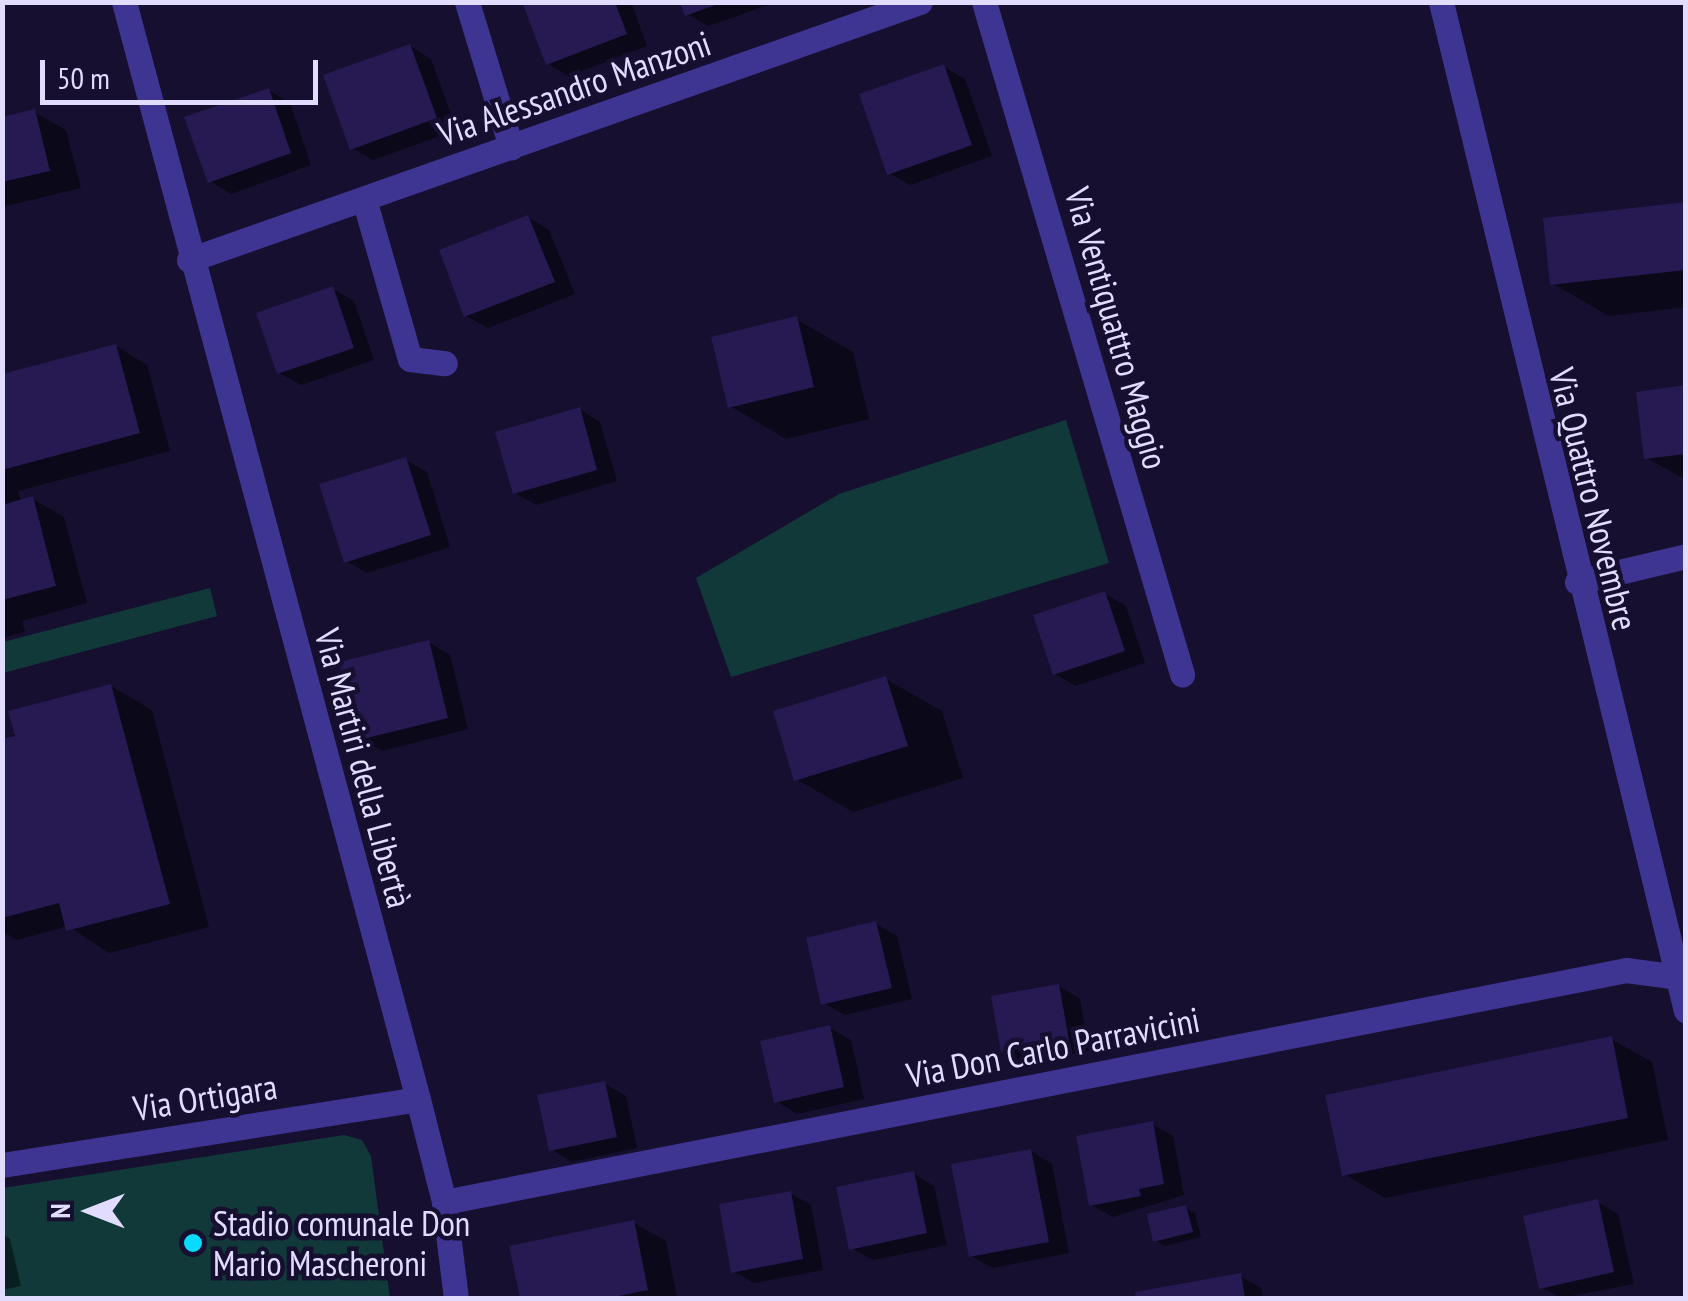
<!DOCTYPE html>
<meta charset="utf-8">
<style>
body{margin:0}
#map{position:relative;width:1688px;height:1301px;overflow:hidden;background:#160f2f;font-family:"PT Sans Narrow",sans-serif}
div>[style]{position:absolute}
.green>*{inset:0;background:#11393a}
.shadow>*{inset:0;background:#0007}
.building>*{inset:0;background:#271952}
.minor>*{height:25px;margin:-12.5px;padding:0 12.5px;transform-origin:12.5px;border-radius:12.5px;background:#3e3592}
.tertiary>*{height:25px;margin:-12.5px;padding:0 12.5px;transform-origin:12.5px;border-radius:12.5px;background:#3e3592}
.dots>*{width:28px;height:28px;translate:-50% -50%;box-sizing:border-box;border:5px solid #160f2f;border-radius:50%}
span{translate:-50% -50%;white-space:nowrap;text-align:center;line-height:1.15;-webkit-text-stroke:9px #160f2f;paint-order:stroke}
.street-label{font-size:35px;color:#e2ddff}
.poi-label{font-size:35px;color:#e2ddff}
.left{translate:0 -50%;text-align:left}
.frame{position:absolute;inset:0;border:5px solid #e2ddff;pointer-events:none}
.north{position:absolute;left:40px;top:1161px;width:100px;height:100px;-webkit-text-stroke:8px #160f2f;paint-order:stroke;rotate:270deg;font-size:28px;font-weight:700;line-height:40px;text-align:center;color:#e2ddff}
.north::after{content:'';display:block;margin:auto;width:35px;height:45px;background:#e2ddff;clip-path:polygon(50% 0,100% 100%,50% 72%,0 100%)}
.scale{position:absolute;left:40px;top:60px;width:278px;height:45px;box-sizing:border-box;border:5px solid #e2ddff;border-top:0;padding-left:12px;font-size:30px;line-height:35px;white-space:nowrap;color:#e2ddff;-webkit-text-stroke:8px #160f2f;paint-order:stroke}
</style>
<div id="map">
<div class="green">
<i style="clip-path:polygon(1066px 420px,1109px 563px,731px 677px,696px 578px,839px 494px)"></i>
<i style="clip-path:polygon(210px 588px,217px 616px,3px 673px,3px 642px)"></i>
<i style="clip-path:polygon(344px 1135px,362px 1140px,371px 1156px,390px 1298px,3px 1298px,3px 1188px)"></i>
</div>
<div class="shadow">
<i style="clip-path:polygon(524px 2px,631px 2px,647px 46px,569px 76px,548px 64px)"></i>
<i style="clip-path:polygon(683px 2px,777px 2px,708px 26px,687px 14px)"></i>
<i style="clip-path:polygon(410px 46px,431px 59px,457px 130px,373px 160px,352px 148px)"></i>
<i style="clip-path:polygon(944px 67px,965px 79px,992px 156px,910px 185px,889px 173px)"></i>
<i style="clip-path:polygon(268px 90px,290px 103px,311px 165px,231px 194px,210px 181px)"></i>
<i style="clip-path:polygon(34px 112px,66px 130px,81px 188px,2px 207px,2px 120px)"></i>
<i style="clip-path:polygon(1686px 205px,1686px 307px,1609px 316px,1552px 283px)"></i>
<i style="clip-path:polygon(528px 217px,549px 230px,575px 294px,488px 328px,466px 316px)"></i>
<i style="clip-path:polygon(333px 289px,354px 301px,374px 360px,301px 385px,279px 373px)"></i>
<i style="clip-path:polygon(796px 319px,853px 352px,869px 419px,786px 439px,730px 406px)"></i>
<i style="clip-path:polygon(116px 346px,147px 365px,170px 451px,18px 491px,21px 502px,33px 499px,64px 517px,87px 603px,22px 621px,25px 632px,2px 638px,2px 377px)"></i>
<i style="clip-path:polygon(1686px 388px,1686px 480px,1647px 458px)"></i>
<i style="clip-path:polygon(579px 409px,600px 422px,617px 481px,536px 505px,515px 493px)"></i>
<i style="clip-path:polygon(406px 460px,427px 472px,450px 547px,367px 573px,346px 561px)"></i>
<i style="clip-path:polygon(1105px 594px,1126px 606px,1145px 663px,1076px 686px,1055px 674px)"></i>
<i style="clip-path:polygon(428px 642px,450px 655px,468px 729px,382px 751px,361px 739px)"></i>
<i style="clip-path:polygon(886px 679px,942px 711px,963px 778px,853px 812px,796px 779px)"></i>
<i style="clip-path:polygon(111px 686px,152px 710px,209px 927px,109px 953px,68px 926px,17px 940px,2px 931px,2px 741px)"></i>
<i style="clip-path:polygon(876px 924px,897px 936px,912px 999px,845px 1015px,824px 1003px)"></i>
<i style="clip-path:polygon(1059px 986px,1080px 999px,1089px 1051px,1024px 1062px,1003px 1050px)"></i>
<i style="clip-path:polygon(830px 1028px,851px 1040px,864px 1099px,797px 1114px,776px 1101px)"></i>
<i style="clip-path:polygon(1611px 1039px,1652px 1062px,1668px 1140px,1385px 1198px,1344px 1174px)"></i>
<i style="clip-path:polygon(605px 1084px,626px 1096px,637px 1148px,572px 1162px,551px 1149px)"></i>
<i style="clip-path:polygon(1152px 1124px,1173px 1136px,1184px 1195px,1113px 1217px,1091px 1205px)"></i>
<i style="clip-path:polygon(1031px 1151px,1052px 1164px,1069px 1253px,993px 1268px,971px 1256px)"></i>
<i style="clip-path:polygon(913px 1173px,934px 1186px,947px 1245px,873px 1260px,851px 1248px)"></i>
<i style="clip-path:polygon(790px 1193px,811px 1205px,823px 1270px,754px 1283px,733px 1271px)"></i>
<i style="clip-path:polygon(1597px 1202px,1618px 1214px,1634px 1284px,1561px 1298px,1541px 1287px)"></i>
<i style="clip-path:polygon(1185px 1208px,1195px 1213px,1201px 1237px,1165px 1246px,1155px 1240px)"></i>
<i style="clip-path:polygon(634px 1223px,666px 1241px,677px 1298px,522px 1298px,512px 1248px)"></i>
<i style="clip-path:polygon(2px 1234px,10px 1239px,21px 1286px,2px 1290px)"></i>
<i style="clip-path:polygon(1240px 1276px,1261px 1288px,1263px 1298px,1138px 1298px)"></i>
</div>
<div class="building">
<i style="clip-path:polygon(522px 2px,615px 2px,627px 34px,546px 65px)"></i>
<i style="clip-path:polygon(680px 2px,721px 2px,721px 3px,685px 16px)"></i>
<i style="clip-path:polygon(410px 44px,437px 118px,350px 150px,323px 75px)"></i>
<i style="clip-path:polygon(944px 64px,972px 145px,887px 175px,859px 94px)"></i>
<i style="clip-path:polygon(269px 88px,291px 153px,208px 183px,184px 117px)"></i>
<i style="clip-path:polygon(35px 109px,50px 171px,2px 182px,2px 117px)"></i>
<i style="clip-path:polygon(1686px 202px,1686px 270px,1550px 285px,1543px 218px)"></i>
<i style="clip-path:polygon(528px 215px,555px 282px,464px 317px,439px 250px)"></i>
<i style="clip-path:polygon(333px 286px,354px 348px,277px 374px,256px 313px)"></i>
<i style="clip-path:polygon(797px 316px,814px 387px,728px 408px,711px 337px)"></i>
<i style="clip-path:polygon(116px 344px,140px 433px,2px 470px,2px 374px)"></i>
<i style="clip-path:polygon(1686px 385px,1686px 454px,1644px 459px,1636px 392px)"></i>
<i style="clip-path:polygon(580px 407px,597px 470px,513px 494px,495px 432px)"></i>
<i style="clip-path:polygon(406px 457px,431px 535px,344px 563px,319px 484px)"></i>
<i style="clip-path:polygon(33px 496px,56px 586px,2px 600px,2px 505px)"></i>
<i style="clip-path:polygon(1105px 591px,1125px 651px,1053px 675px,1033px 615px)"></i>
<i style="clip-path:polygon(429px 640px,448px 718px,359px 740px,339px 662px)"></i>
<i style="clip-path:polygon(886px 676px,908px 746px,794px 781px,773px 711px)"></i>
<i style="clip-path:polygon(111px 684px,170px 904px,66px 931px,59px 903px,2px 918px,2px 739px,15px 736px,8px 711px)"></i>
<i style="clip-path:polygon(876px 921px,892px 988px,821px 1005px,806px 938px)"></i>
<i style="clip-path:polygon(1059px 984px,1069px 1040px,1001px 1052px,991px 996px)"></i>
<i style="clip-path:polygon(830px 1025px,844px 1087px,774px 1103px,760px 1041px)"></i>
<i style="clip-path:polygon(1612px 1036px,1628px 1118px,1342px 1176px,1325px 1095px)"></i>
<i style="clip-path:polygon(605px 1081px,617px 1137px,549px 1151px,537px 1095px)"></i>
<i style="clip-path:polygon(1153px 1121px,1164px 1184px,1139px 1189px,1141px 1196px,1089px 1206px,1076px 1136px)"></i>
<i style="clip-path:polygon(1031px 1149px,1049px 1242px,969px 1257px,951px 1164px)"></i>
<i style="clip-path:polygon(914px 1171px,927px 1233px,849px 1250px,836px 1187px)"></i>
<i style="clip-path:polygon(791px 1191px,803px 1259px,731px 1273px,719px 1204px)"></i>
<i style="clip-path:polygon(1598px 1199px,1614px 1272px,1539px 1289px,1523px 1216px)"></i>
<i style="clip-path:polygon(1186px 1205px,1193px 1232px,1153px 1242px,1147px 1214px)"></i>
<i style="clip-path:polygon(634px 1220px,648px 1290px,609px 1298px,520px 1298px,509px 1246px)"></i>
<i style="clip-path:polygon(1241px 1273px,1245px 1298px,1136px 1298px,1135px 1292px)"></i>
</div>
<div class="minor">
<i style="left:124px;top:2px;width:1136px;rotate:75deg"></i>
<i style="left:418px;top:1099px;width:106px;rotate:75.8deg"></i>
<i style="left:444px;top:1202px;width:97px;rotate:82.9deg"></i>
<i style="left:467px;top:2px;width:152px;rotate:73.1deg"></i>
<i style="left:984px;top:2px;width:701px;rotate:73.58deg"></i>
<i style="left:364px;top:199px;width:166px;rotate:74deg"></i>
<i style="left:410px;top:359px;width:35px;rotate:7deg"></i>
<i style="left:189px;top:260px;width:775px;rotate:-19.44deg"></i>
<i style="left:1577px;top:582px;width:112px;rotate:-13.4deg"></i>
<i style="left:2px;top:1165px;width:421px;rotate:-9deg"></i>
<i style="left:444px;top:1202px;width:1205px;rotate:-11.1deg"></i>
<i style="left:1626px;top:970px;width:61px;rotate:7.6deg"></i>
</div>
<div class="tertiary">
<i style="left:1441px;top:2px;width:1038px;rotate:76.35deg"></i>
</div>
<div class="dots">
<i style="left:193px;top:1243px;background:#09daff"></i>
</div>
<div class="street-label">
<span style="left:574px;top:88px;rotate:-19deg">Via Alessandro Manzoni</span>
<span style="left:1117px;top:328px;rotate:74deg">Via Ventiquattro Maggio</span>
<span style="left:1594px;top:499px;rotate:76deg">Via Quattro Novembre</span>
<span style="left:364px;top:768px;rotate:75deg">Via Martiri della Libertà</span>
<span style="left:1053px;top:1047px;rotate:-11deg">Via Don Carlo Parravicini</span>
<span style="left:205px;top:1097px;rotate:-9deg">Via Ortigara</span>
</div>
<div class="poi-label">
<span class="left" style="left:213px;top:1243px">Stadio comunale Don<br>Mario Mascheroni</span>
</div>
<div class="frame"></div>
<div class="north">N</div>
<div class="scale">50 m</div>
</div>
